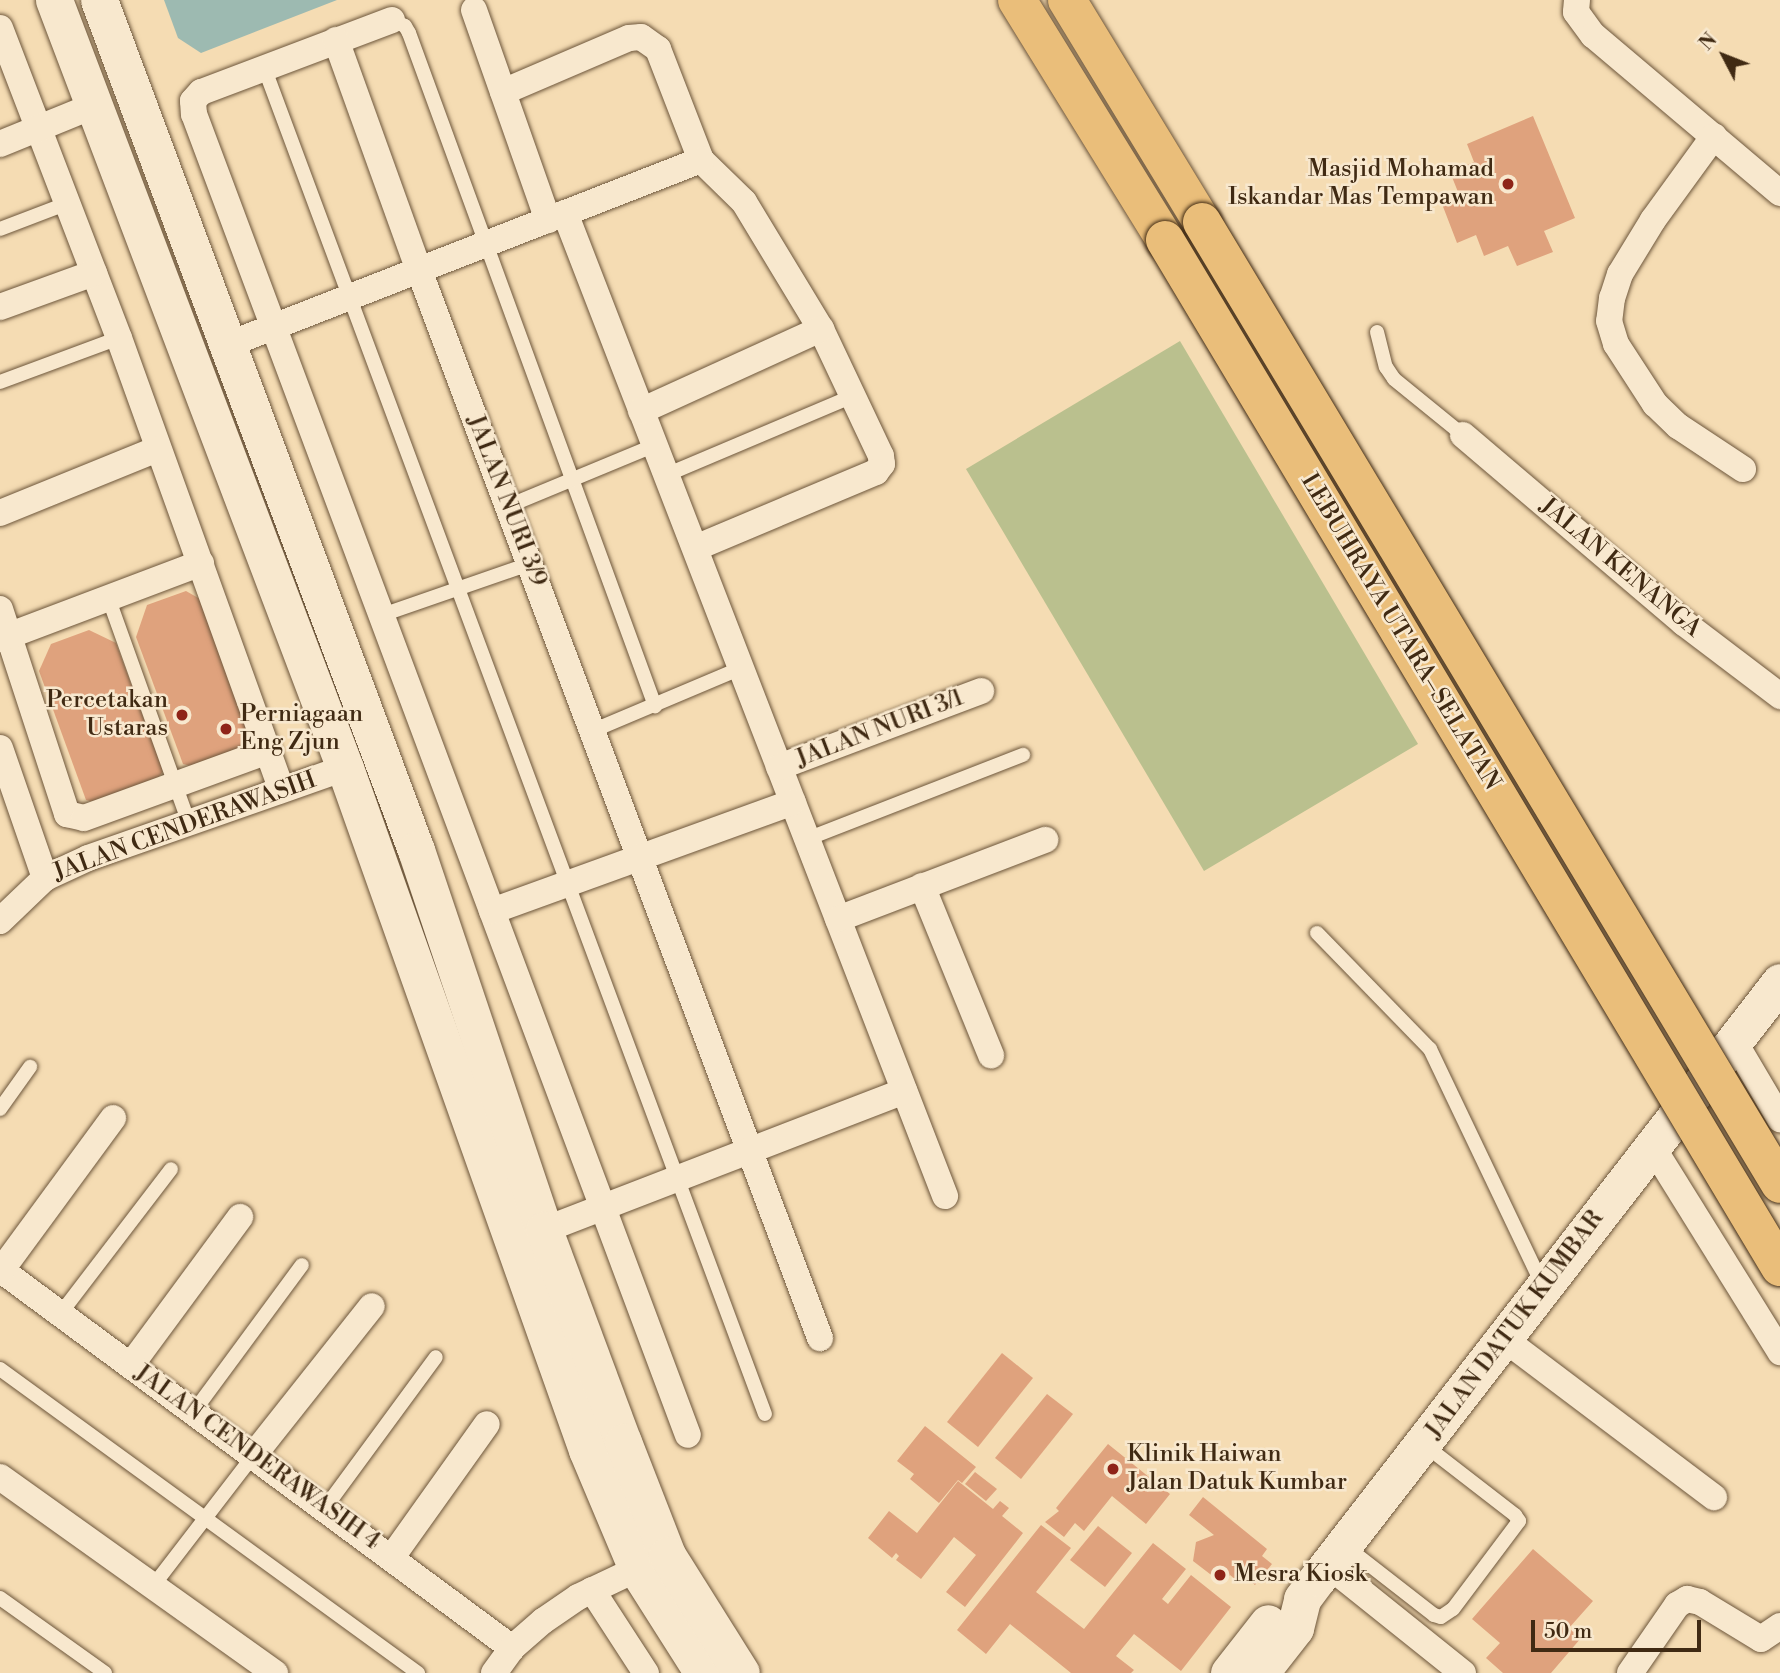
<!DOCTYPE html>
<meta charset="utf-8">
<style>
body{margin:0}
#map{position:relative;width:1780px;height:1673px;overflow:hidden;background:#f5dcb3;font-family:"Libre Bodoni",serif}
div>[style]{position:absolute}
.green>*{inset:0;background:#bac08e}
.water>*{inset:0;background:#9dbab1}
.building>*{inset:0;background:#dfa27d}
.roads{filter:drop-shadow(0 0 2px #6d563b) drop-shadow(0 0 2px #6d563b)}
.service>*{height:14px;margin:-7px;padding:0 7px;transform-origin:7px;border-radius:7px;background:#f8e8ce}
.minor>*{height:26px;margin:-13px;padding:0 13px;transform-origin:13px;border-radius:13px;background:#f8e8ce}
.secondary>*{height:37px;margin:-18.5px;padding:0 18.5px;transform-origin:18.5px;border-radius:18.5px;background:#f8e8ce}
.motorway>*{height:38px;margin:-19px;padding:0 19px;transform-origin:19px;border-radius:19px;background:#eabe7a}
.bridges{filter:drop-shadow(0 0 2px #402a13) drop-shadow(0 0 2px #402a13)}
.motorway-bridge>*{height:38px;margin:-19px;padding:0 19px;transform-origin:19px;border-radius:19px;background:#eabe7a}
.dots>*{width:19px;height:19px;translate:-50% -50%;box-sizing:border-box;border:4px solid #f8e8ce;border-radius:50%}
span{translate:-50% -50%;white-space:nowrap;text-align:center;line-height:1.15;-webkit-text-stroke:5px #f8e8ce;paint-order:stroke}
.poi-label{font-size:24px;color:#402a13}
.right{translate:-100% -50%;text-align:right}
.left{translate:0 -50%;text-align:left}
.street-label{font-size:24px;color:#402a13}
.north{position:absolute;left:1689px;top:21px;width:70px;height:70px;-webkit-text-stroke:5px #f8e8ce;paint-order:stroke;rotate:312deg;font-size:19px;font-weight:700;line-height:28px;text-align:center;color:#402a13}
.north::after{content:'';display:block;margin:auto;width:24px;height:32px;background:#402a13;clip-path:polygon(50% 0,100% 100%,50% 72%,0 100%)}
.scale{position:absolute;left:1531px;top:1620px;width:170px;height:32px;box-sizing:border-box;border:4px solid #402a13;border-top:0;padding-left:9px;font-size:21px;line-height:24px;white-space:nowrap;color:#402a13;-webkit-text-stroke:5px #f8e8ce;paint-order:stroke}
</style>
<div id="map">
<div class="green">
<i style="clip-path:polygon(1180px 341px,1418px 744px,1204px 871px,966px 469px)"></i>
</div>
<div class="water">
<i style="clip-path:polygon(164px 0,337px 0,201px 53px,178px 38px)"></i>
</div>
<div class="building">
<i style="clip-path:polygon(1533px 116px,1575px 218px,1544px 231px,1553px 252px,1517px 266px,1508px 246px,1484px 256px,1476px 235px,1457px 243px,1442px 204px,1460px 197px,1450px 172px,1474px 162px,1467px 144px)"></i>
<i style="clip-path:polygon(186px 591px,214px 607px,261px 735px,246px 755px,207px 770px,183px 764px,136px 637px,147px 605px)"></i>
<i style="clip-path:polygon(89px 630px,116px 643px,163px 771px,149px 792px,110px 806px,86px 800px,39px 671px,51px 644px)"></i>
<i style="clip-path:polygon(1002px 1353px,1033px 1378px,978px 1447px,947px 1422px)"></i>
<i style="clip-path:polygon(1047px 1394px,1073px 1414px,1021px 1479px,995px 1458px)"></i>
<i style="clip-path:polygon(925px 1426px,976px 1467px,962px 1483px,958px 1480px,939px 1503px,910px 1479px,914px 1474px,897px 1461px)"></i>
<i style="clip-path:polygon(1108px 1444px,1170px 1494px,1146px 1524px,1112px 1496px,1084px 1531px,1075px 1523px,1064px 1537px,1045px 1522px,1059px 1511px,1056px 1508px)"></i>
<i style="clip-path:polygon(975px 1472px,997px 1489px,986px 1501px,965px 1484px)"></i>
<i style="clip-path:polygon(958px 1481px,993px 1509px,1000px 1501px,1009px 1508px,1002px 1516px,1023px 1533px,965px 1607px,946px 1592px,976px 1555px,954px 1537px,921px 1579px,896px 1560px,899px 1556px,896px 1553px,892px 1558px,868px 1538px,889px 1511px,917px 1533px)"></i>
<i style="clip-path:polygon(1203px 1497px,1267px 1549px,1262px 1556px,1272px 1564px,1255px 1585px,1240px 1573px,1235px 1579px,1230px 1575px,1223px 1584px,1193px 1561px,1196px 1542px,1214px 1535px,1189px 1515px)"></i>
<i style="clip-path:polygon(1041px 1525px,1071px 1548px,1036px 1592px,1084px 1629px,1153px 1543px,1186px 1569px,1162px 1599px,1168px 1604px,1191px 1575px,1231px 1607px,1181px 1671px,1134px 1634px,1116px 1656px,1134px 1670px,1131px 1673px,1071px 1673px,1010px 1624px,986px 1654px,957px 1630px)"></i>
<i style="clip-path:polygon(1098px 1526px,1132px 1553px,1105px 1587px,1070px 1560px)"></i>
<i style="clip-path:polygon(1533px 1549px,1593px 1601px,1569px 1628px,1581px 1638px,1551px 1673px,1503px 1673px,1486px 1658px,1500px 1643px,1472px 1619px)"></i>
</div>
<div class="roads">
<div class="service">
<i style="left:392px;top:20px;width:14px;rotate:25deg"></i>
<i style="left:405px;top:26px;width:8px;rotate:60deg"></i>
<i style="left:409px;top:33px;width:717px;rotate:69.92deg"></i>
<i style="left:264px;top:67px;width:1437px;rotate:69.6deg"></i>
<i style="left:0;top:229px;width:73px;rotate:-20.9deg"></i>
<i style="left:1377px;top:332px;width:36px;rotate:76deg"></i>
<i style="left:1386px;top:367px;width:14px;rotate:56deg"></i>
<i style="left:1394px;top:379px;width:89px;rotate:39.1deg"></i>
<i style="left:0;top:382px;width:127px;rotate:-20.3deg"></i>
<i style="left:666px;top:475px;width:203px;rotate:-22.9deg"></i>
<i style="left:508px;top:506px;width:159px;rotate:-22.5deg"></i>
<i style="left:108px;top:597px;width:240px;rotate:70.3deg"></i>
<i style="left:382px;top:615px;width:156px;rotate:-19.1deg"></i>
<i style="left:592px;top:731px;width:162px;rotate:-22.9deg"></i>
<i style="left:807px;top:839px;width:232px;rotate:-21.3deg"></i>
<i style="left:1317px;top:933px;width:162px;rotate:45.8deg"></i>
<i style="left:1430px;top:1049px;width:263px;rotate:64.5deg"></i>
<i style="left:0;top:1109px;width:52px;rotate:-54.5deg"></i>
<i style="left:61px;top:1313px;width:181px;rotate:-52.6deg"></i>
<i style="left:0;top:1369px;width:517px;rotate:36.03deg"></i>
<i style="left:195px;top:1410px;width:180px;rotate:-53.6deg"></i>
<i style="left:325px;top:1508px;width:187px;rotate:-53.7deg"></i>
<i style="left:1344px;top:1545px;width:114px;rotate:37.9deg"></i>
<i style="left:1434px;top:1615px;width:7px;rotate:16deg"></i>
<i style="left:1441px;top:1617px;width:14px;rotate:-34deg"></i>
<i style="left:1453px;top:1609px;width:110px;rotate:-53.1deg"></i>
<i style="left:1519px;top:1521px;width:7px;rotate:-124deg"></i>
<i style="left:1515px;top:1515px;width:116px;rotate:-142.3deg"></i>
<i style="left:153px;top:1586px;width:164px;rotate:-52.4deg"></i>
<i style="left:0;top:1598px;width:129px;rotate:35.5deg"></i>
</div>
<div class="minor">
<i style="left:1577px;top:0;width:12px;rotate:95deg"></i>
<i style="left:1576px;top:12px;width:29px;rotate:54deg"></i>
<i style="left:1593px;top:35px;width:245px;rotate:40.2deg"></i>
<i style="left:474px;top:10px;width:223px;rotate:70.6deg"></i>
<i style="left:392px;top:20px;width:204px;rotate:159.3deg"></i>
<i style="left:201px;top:92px;width:12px;rotate:132deg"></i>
<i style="left:193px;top:101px;width:13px;rotate:86deg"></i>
<i style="left:194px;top:114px;width:1410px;rotate:69.5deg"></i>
<i style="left:0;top:28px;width:332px;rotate:69deg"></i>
<i style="left:119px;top:338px;width:480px;rotate:70.2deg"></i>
<i style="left:336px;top:40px;width:245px;rotate:70.2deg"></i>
<i style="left:419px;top:270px;width:1141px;rotate:69.42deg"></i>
<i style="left:503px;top:92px;width:137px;rotate:-23.2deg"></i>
<i style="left:629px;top:38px;width:12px;rotate:-5deg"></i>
<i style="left:641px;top:37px;width:21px;rotate:35deg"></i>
<i style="left:658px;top:49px;width:119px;rotate:68.8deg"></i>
<i style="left:701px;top:160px;width:60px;rotate:44.3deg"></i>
<i style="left:744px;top:202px;width:149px;rotate:58.8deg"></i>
<i style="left:821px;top:329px;width:140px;rotate:64.7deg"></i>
<i style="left:881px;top:456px;width:8px;rotate:83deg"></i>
<i style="left:882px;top:464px;width:10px;rotate:127deg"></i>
<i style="left:876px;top:472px;width:196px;rotate:157.2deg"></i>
<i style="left:1714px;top:136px;width:104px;rotate:126deg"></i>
<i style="left:1653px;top:220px;width:63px;rotate:121.4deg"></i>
<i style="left:1620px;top:274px;width:25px;rotate:108deg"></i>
<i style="left:1612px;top:298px;width:23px;rotate:97deg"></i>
<i style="left:1609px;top:321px;width:24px;rotate:73deg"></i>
<i style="left:1616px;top:344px;width:72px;rotate:57deg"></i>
<i style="left:1655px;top:404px;width:32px;rotate:44deg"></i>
<i style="left:1678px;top:426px;width:78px;rotate:33.5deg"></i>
<i style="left:0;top:144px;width:100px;rotate:-22.2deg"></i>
<i style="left:565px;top:213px;width:1054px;rotate:68.86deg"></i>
<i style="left:0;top:307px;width:100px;rotate:-19.9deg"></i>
<i style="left:227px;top:345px;width:509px;rotate:-21.32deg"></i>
<i style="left:641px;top:411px;width:198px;rotate:-24.5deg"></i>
<i style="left:1463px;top:435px;width:290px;rotate:40.4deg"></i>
<i style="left:1684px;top:623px;width:121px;rotate:37.2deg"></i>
<i style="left:0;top:513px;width:170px;rotate:-22.1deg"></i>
<i style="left:0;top:609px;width:216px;rotate:71.9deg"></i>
<i style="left:67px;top:814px;width:17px;rotate:13deg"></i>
<i style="left:84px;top:818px;width:196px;rotate:-20deg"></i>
<i style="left:0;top:639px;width:215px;rotate:-20.7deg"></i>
<i style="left:0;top:748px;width:138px;rotate:70.9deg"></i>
<i style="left:779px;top:767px;width:216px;rotate:-20.6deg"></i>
<i style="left:922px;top:886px;width:183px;rotate:67.8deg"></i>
<i style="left:492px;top:911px;width:320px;rotate:-19.9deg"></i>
<i style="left:838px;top:919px;width:222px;rotate:-20.9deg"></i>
<i style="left:0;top:921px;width:62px;rotate:-43.7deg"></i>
<i style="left:45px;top:878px;width:47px;rotate:-24.9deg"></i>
<i style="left:88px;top:858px;width:272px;rotate:-19.3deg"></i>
<i style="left:1734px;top:1041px;width:91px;rotate:59.5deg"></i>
<i style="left:1652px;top:1146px;width:243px;rotate:58.1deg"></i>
<i style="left:544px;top:1230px;width:386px;rotate:-21.1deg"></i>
<i style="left:1px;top:1270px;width:636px;rotate:36.49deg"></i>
<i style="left:0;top:1272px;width:191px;rotate:-53.7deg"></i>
<i style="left:1504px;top:1339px;width:263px;rotate:37deg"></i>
<i style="left:131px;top:1365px;width:184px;rotate:-53.6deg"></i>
<i style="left:253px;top:1456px;width:191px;rotate:-51.6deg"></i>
<i style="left:0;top:1477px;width:338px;rotate:35.5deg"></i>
<i style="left:392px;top:1557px;width:163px;rotate:-54.5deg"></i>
<i style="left:1328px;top:1565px;width:173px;rotate:38.7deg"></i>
<i style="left:592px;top:1590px;width:99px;rotate:57deg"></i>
<i style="left:494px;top:1673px;width:31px;rotate:-54deg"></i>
<i style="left:512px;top:1648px;width:41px;rotate:-41.1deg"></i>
<i style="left:543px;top:1621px;width:42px;rotate:-34.4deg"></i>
<i style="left:578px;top:1597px;width:65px;rotate:-25.4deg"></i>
<i style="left:1630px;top:1673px;width:83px;rotate:-55.3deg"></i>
<i style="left:1677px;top:1605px;width:12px;rotate:-31deg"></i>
<i style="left:1687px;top:1599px;width:13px;rotate:13deg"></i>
<i style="left:1700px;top:1602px;width:71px;rotate:31.2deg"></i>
<i style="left:1761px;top:1639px;width:23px;rotate:-34deg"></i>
</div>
<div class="secondary">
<i style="left:54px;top:0;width:821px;rotate:69.25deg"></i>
<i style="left:345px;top:768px;width:724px;rotate:70.46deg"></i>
<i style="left:587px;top:1450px;width:129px;rotate:67.2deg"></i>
<i style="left:637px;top:1569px;width:123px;rotate:57.6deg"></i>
<i style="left:99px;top:0;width:907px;rotate:69.55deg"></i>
<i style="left:416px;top:850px;width:401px;rotate:71.4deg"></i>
<i style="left:544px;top:1230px;width:226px;rotate:69.6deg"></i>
<i style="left:623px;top:1442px;width:121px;rotate:68.7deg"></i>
<i style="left:667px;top:1555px;width:139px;rotate:57.9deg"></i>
<i style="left:1229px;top:1673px;width:63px;rotate:-52deg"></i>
<i style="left:1260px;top:1673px;width:57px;rotate:-52.1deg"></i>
<i style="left:1295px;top:1628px;width:30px;rotate:-76deg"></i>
<i style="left:1302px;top:1599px;width:26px;rotate:-53deg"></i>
<i style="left:1318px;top:1578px;width:754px;rotate:-52.22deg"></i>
</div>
<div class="motorway">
<i style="left:1017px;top:0;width:282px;rotate:58.3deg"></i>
<i style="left:1067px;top:0;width:260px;rotate:58.7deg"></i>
</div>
</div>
<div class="bridges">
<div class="motorway-bridge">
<i style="left:1202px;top:222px;width:1122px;rotate:59deg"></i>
<i style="left:1165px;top:240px;width:1197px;rotate:59.09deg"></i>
</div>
</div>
<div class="dots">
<i style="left:1508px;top:184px;background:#8f2418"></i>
<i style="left:182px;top:715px;background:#8f2418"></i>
<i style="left:226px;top:729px;background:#8f2418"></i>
<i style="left:1113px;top:1469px;background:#8f2418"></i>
<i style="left:1220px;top:1575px;background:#8f2418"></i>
</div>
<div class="poi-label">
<span class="right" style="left:1494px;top:184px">Masjid Mohamad<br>Iskandar Mas Tempawan</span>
<span class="right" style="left:168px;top:715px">Percetakan<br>Ustaras</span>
<span class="left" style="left:240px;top:729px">Perniagaan<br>Eng Zjun</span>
<span class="left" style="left:1127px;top:1469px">Klinik Haiwan<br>Jalan Datuk Kumbar</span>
<span class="left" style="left:1234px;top:1575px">Mesra Kiosk</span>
</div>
<div class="street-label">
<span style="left:506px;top:501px;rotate:69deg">JALAN NURI 3/9</span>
<span style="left:1620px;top:568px;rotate:40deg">JALAN KENANGA</span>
<span style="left:1400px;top:632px;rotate:59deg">LEBUHRAYA UTARA–SELATAN</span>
<span style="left:880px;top:729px;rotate:-21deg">JALAN NURI 3/1</span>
<span style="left:185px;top:827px;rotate:-20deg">JALAN CENDERAWASIH</span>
<span style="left:1515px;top:1325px;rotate:-53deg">JALAN DATUK KUMBAR</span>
<span style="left:257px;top:1458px;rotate:36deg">JALAN CENDERAWASIH 4</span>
</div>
<div class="north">N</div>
<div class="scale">50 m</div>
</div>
